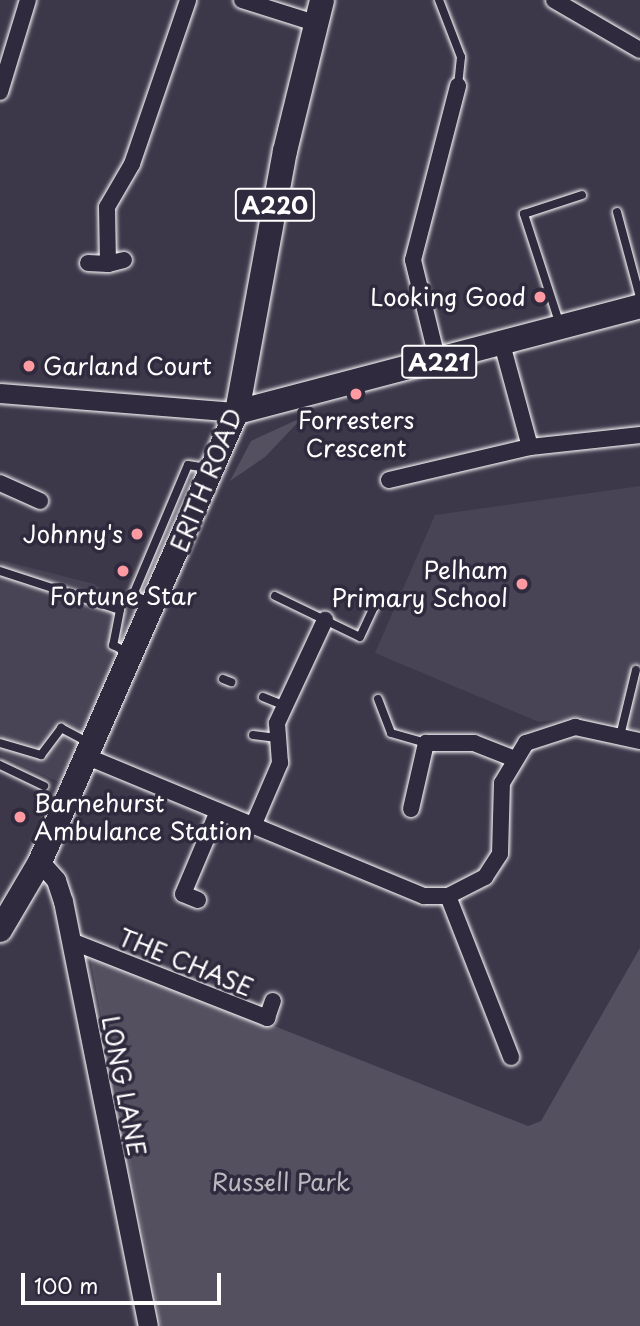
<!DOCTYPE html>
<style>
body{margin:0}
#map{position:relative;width:640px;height:1326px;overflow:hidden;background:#3c3749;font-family:"Playpen Sans",sans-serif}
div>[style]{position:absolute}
.built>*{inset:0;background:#494455}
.green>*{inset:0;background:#555060}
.roads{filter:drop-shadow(0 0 2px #fff) drop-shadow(0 0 2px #fff)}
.service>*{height:8px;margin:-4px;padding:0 4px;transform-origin:4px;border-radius:4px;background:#2f2a3d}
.minor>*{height:16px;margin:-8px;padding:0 8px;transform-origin:8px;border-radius:8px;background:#2f2a3d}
.tertiary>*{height:19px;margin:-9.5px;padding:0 9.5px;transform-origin:9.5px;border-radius:9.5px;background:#2f2a3d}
.primary>*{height:24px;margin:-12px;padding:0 12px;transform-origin:12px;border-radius:12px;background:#2f2a3d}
.dots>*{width:19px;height:19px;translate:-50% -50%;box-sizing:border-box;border:4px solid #2f2a3d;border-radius:50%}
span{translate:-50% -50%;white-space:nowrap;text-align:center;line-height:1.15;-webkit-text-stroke:7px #2f2a3d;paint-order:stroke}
.shield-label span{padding:2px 5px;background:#2f2a3d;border:2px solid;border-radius:5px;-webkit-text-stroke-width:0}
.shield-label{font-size:23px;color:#fff;font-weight:700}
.poi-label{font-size:24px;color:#fff}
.right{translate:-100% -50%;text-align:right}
.left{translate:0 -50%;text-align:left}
.street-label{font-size:24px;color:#fff}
.park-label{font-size:24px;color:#bbb9bf}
.scale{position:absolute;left:21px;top:1273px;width:200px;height:32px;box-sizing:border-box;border:4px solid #fff;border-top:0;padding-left:9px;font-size:21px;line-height:24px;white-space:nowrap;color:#fff;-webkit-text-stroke:5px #2f2a3d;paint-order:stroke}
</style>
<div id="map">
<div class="built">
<i style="clip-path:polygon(640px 486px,640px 730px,582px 716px,539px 722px,375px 653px,435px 515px)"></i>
<i style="clip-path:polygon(0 560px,94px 584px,143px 612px,61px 783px,0 755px)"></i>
</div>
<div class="green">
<i style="clip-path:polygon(303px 417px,265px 457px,230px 481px,251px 441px)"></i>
<i style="clip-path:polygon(640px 948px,640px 1326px,161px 1326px,89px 953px,528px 1126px,541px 1121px)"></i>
</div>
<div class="roads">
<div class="service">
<i style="left:439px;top:0;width:61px;rotate:68.9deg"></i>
<i style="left:461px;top:57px;width:29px;rotate:96deg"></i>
<i style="left:617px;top:212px;width:88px;rotate:74.9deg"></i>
<i style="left:560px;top:325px;width:117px;rotate:-108deg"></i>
<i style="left:524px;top:214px;width:61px;rotate:-18.1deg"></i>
<i style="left:0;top:571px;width:126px;rotate:18deg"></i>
<i style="left:120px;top:610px;width:36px;rotate:101deg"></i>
<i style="left:113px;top:645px;width:18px;rotate:27deg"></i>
<i style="left:275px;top:596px;width:94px;rotate:25.8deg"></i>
<i style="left:360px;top:637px;width:38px;rotate:-65deg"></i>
<i style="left:149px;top:602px;width:17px;rotate:-156deg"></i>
<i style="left:133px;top:595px;width:141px;rotate:-67.1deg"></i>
<i style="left:188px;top:465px;width:19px;rotate:9deg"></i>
<i style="left:223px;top:679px;width:9px;rotate:21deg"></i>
<i style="left:263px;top:697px;width:24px;rotate:22deg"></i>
<i style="left:378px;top:699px;width:36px;rotate:69deg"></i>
<i style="left:391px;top:733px;width:36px;rotate:16deg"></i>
<i style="left:253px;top:735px;width:24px;rotate:7deg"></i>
<i style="left:620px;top:736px;width:68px;rotate:-76.4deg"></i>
<i style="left:0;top:743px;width:43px;rotate:16.3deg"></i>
<i style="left:41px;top:755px;width:34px;rotate:-53deg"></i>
<i style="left:61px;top:728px;width:32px;rotate:28deg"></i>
<i style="left:0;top:765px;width:49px;rotate:25.5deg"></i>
</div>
<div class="minor">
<i style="left:242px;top:0;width:77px;rotate:17.5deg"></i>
<i style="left:554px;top:0;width:99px;rotate:30.2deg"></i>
<i style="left:0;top:92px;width:96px;rotate:-73.1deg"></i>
<i style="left:124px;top:260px;width:16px;rotate:166deg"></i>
<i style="left:108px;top:264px;width:57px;rotate:-91deg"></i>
<i style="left:107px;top:207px;width:50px;rotate:-59.8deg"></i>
<i style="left:132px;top:164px;width:173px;rotate:-71.1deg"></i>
<i style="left:88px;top:263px;width:20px;rotate:3deg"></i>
<i style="left:438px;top:362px;width:105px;rotate:-103.8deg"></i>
<i style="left:413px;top:260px;width:180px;rotate:-75.5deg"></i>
<i style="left:530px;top:447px;width:111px;rotate:-6.2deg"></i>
<i style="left:389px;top:480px;width:145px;rotate:-13.2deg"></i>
<i style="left:530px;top:447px;width:107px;rotate:-105.2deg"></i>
<i style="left:0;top:483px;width:44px;rotate:24.2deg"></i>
<i style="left:83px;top:755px;width:369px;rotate:22.5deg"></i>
<i style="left:424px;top:896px;width:24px"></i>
<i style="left:448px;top:896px;width:42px;rotate:-27.2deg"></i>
<i style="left:485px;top:877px;width:27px;rotate:-57deg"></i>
<i style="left:500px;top:854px;width:71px;rotate:-88.4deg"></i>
<i style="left:502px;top:783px;width:47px;rotate:-59deg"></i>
<i style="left:526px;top:743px;width:52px;rotate:-18.1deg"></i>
<i style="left:575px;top:727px;width:66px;rotate:12.2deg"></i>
<i style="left:411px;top:809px;width:68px;rotate:-77.2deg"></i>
<i style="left:426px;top:743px;width:48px"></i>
<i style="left:474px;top:743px;width:41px;rotate:21.5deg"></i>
<i style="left:253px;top:826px;width:69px;rotate:-66.8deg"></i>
<i style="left:280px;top:763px;width:40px;rotate:-94.3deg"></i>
<i style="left:277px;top:723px;width:114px;rotate:-65deg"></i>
<i style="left:448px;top:896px;width:173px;rotate:68.6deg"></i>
<i style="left:198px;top:900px;width:16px;rotate:-158deg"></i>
<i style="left:183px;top:894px;width:90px;rotate:-67.1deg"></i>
<i style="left:71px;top:941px;width:211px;rotate:21.4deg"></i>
<i style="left:267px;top:1018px;width:18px;rotate:-71deg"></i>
</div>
<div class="tertiary">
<i style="left:0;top:393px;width:238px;rotate:4.6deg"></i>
<i style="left:40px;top:862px;width:24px;rotate:48deg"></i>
<i style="left:56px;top:880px;width:22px;rotate:72deg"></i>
<i style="left:63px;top:901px;width:433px;rotate:78.7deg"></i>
</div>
<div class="primary">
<i style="left:237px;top:412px;width:417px;rotate:-14.7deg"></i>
<i style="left:0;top:930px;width:79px;rotate:-59.5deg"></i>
<i style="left:40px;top:862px;width:491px;rotate:-66.4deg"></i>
<i style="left:237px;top:412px;width:265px;rotate:-79.6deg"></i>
<i style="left:285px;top:151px;width:155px;rotate:-76.2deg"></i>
</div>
</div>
<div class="dots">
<i style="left:540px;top:297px;background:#ff9aa2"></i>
<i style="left:29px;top:366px;background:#ff9aa2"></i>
<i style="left:356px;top:394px;background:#ff9aa2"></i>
<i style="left:137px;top:534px;background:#ff9aa2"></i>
<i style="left:123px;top:571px;background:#ff9aa2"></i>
<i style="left:522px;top:584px;background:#ff9aa2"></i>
<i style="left:20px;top:817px;background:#ff9aa2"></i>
</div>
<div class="shield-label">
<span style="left:275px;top:205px">A220</span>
<span style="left:439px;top:362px">A221</span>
</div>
<div class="poi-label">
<span class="right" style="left:526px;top:297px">Looking Good</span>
<span class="left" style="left:43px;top:366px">Garland Court</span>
<span style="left:356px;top:434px">Forresters<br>Crescent</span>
<span class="right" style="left:123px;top:534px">Johnny's</span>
<span class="right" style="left:508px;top:584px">Pelham<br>Primary School</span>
<span style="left:123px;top:596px">Fortune Star</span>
<span class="left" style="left:34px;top:817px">Barnehurst<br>Ambulance Station</span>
</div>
<div class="street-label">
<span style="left:206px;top:480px;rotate:-68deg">ERITH ROAD</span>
<span style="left:186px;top:962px;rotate:22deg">THE CHASE</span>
<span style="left:124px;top:1086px;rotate:79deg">LONG LANE</span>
</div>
<div class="park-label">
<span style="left:281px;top:1182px">Russell Park</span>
</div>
<div class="scale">100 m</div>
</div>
